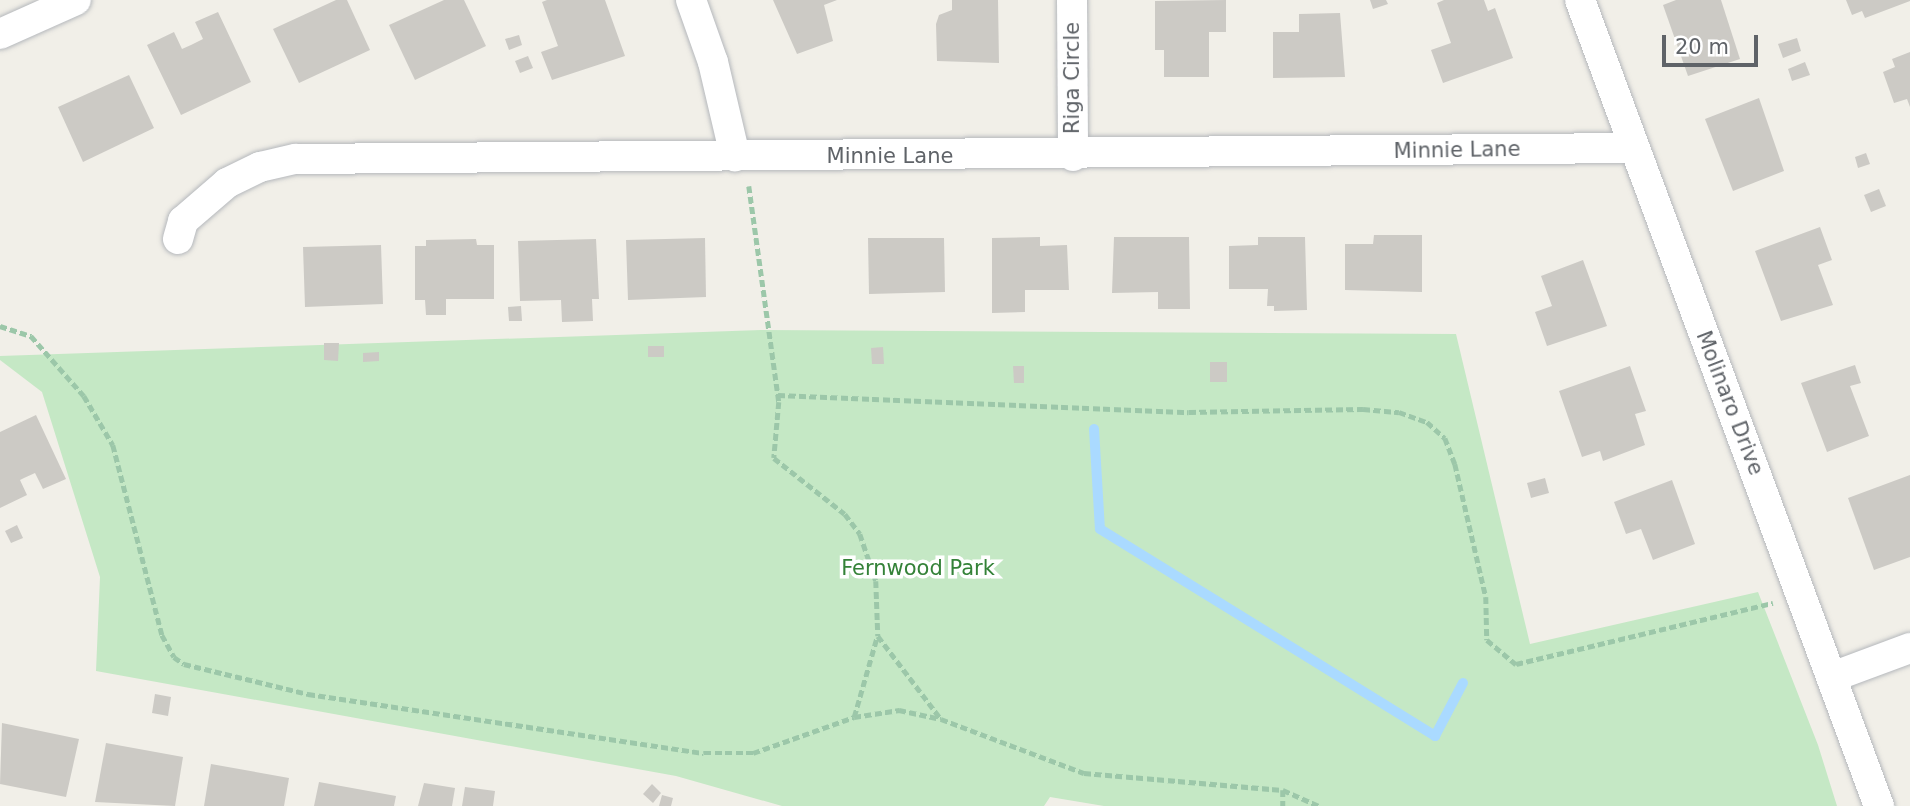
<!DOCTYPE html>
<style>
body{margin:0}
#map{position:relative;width:1910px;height:806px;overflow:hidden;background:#f1efe8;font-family:"DejaVu Sans",sans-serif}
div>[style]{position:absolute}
.green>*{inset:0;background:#c5e8c5}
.stream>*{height:10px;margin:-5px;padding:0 5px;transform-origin:5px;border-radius:5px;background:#aadaff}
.building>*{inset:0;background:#cccac5}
.path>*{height:4.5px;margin-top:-2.25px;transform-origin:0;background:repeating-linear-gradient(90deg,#9cc7a9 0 7px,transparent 0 10.5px)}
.roads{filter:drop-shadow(0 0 2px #b5b8bc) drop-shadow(0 0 2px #b5b8bc)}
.minor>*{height:30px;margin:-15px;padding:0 15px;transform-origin:15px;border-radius:15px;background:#fff}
span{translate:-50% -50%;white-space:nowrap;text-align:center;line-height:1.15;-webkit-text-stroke:7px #fff;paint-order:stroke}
.street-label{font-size:21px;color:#5f6368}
.park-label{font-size:21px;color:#348238}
.scale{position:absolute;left:1662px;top:35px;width:96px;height:32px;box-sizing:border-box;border:4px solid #5f6368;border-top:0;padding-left:9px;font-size:21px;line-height:24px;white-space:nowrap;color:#5f6368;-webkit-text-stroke:5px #fff;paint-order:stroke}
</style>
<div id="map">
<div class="green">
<i style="clip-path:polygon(761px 330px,1456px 334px,1530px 644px,1758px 592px,1818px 745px,1837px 806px,1104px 806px,1050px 797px,1044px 806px,782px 806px,676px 776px,96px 671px,100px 577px,42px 392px,0 360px,0 356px)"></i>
</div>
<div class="stream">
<i style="left:1094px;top:429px;width:100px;rotate:86.6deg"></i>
<i style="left:1100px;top:529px;width:394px;rotate:31.7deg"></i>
<i style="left:1435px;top:736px;width:60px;rotate:-62.2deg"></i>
</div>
<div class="building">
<i style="clip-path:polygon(336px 0,347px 0,370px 50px,299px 83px,273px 29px)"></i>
<i style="clip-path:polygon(444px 0,464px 0,486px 46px,415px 80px,389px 25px)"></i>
<i style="clip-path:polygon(547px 0,605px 0,625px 56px,552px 80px,541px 52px,558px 46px,542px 2px)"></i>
<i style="clip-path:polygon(773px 0,837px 0,824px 5px,833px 41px,797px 54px)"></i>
<i style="clip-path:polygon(952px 0,998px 0,999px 63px,937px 61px,936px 24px,939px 15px,952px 10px)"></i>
<i style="clip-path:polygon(1226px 0,1226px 32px,1209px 32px,1209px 77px,1164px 77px,1164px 50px,1155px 50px,1155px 1px)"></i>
<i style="clip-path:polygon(1370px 0,1386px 0,1388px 4px,1373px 9px)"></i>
<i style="clip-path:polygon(1444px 0,1484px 0,1488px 11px,1495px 8px,1513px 58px,1443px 83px,1431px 50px,1451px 43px,1437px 3px)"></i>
<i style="clip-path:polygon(1676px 0,1721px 0,1740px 59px,1688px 76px,1663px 5px)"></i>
<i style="clip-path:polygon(1846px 0,1910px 0,1910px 1px,1865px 18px,1862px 11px,1852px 15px)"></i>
<i style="clip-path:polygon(218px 12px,251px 82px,181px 115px,147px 45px,174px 32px,182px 49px,191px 45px,203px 39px,195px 22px)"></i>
<i style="clip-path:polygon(1340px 13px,1345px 77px,1273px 78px,1273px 32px,1299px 32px,1299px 14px)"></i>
<i style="clip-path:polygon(519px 35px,522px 45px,509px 50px,505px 39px)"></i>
<i style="clip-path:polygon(1797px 38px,1801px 51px,1783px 58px,1778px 44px)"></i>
<i style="clip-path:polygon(1910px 52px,1910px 107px,1907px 99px,1894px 103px,1883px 72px,1895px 67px,1892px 59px)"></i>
<i style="clip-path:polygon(528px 56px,533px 68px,520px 73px,515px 61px)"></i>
<i style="clip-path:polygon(1805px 62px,1810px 75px,1792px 81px,1788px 69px)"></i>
<i style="clip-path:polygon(129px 75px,154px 128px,83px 162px,58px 107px)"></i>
<i style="clip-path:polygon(1759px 98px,1784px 171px,1733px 191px,1705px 119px)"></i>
<i style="clip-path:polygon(1866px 153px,1870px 164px,1858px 168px,1855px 157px)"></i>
<i style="clip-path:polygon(1879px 189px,1886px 206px,1871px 212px,1864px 195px)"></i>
<i style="clip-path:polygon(1820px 227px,1832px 260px,1818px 265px,1833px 305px,1781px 321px,1755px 251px)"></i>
<i style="clip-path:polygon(1374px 235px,1422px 235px,1422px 292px,1345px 290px,1345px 244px,1373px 244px)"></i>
<i style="clip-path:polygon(1040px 237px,1040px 246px,1067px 245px,1069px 290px,1025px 290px,1025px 312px,992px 313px,992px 238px)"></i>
<i style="clip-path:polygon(1114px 237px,1189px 237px,1190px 309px,1158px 309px,1158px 292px,1112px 293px)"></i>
<i style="clip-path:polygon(1258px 237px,1305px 237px,1307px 310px,1274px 311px,1274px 306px,1267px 306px,1268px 289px,1229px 289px,1229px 246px,1258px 245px)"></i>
<i style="clip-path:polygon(705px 238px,706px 297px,628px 300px,626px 240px)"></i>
<i style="clip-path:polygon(868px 238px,944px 238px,945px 292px,869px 294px)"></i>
<i style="clip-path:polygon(476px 239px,477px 245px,494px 245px,494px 299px,446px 299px,446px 315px,426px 315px,425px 300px,415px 300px,415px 246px,426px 246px,426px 240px)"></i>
<i style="clip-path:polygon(596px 239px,599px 299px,592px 299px,593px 321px,562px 322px,561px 300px,520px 301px,518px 241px)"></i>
<i style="clip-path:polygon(381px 245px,383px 304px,305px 307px,303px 247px)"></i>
<i style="clip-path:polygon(1583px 260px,1607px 326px,1547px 346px,1535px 312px,1552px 306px,1541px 276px)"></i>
<i style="clip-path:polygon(521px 306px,522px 321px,509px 321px,508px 307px)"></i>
<i style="clip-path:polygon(324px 343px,339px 343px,338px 361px,324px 360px)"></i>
<i style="clip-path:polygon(648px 346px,664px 346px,664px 357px,648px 357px)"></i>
<i style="clip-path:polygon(883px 347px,884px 364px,872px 364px,871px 348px)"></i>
<i style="clip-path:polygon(379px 352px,379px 361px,363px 362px,363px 353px)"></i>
<i style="clip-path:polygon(1210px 362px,1227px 362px,1227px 382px,1210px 382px)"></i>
<i style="clip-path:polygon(1855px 365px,1861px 383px,1850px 386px,1869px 436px,1827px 452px,1801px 383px)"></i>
<i style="clip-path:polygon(1013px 366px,1024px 366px,1024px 383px,1014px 383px)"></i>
<i style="clip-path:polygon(1630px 366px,1646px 411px,1635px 414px,1645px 445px,1603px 461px,1600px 451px,1582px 457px,1559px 391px)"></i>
<i style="clip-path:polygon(36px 415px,66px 479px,43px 489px,35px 473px,24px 478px,20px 480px,27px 495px,0 508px,0 432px)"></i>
<i style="clip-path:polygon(1910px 475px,1910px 557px,1874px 570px,1848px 498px)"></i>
<i style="clip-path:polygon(1545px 478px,1549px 493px,1531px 498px,1527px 483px)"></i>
<i style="clip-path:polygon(1672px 480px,1695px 544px,1653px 560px,1641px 529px,1626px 534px,1614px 502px)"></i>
<i style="clip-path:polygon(17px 525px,23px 538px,11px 543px,5px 531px)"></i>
<i style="clip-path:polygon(155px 694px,171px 697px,168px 716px,152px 713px)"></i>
<i style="clip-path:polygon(2px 723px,79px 739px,66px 797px,0 784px)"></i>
<i style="clip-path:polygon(106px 743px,183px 757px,175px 806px,95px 802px)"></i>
<i style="clip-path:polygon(211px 764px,289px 778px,284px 806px,204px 806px)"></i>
<i style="clip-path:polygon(319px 782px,396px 796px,394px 806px,314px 806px)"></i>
<i style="clip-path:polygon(424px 783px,455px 788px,452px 806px,418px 806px)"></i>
<i style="clip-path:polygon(652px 784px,661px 793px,653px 803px,643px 794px)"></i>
<i style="clip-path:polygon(465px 787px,495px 791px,493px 806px,462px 806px)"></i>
<i style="clip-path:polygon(662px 795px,673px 798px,671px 806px,659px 806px)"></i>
</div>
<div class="path">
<i style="left:749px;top:186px;width:218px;rotate:82.1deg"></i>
<i style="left:779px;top:402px;width:56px;rotate:95.1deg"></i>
<i style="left:774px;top:458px;width:90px;rotate:38.3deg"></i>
<i style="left:845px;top:514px;width:25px;rotate:53deg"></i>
<i style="left:860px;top:534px;width:50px;rotate:71.2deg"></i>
<i style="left:876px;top:581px;width:55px;rotate:87.9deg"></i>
<i style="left:878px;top:636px;width:104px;rotate:52.8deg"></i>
<i style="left:0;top:326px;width:33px;rotate:18deg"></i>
<i style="left:31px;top:336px;width:80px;rotate:48.5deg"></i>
<i style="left:84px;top:396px;width:57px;rotate:59.4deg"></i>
<i style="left:113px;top:445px;width:196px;rotate:75.5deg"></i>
<i style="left:162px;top:635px;width:25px;rotate:61deg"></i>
<i style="left:174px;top:657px;width:12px;rotate:35deg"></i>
<i style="left:184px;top:664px;width:128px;rotate:13.6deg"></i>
<i style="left:308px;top:694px;width:400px;rotate:8.5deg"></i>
<i style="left:704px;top:753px;width:49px"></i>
<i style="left:753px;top:753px;width:107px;rotate:-19.6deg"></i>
<i style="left:854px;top:717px;width:46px;rotate:-8.8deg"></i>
<i style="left:899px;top:710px;width:43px;rotate:12.1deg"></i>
<i style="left:941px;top:719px;width:153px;rotate:20.7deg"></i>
<i style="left:1084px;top:773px;width:200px;rotate:4.9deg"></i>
<i style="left:1283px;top:790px;width:39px;rotate:24deg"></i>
<i style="left:778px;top:395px;width:411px;rotate:2.4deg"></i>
<i style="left:1189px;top:412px;width:174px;rotate:-1deg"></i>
<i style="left:1363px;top:409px;width:36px;rotate:5deg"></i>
<i style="left:1399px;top:412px;width:30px;rotate:20deg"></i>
<i style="left:1427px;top:422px;width:24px;rotate:42deg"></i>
<i style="left:1445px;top:438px;width:28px;rotate:69deg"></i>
<i style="left:1455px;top:464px;width:137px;rotate:76.9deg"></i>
<i style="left:1486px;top:597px;width:43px;rotate:88.7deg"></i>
<i style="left:1487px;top:640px;width:38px;rotate:40deg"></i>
<i style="left:1516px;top:664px;width:264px;rotate:-13.4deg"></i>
<i style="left:854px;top:717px;width:83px;rotate:-74deg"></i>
<i style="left:1283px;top:790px;width:16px;rotate:90deg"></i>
</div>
<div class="roads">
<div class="minor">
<i style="left:691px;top:0;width:66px;rotate:70.5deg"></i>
<i style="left:713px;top:62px;width:97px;rotate:76.8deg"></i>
<i style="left:1072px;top:0;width:156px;rotate:89.6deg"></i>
<i style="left:1580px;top:0;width:860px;rotate:69.65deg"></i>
<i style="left:0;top:34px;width:83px;rotate:-24.1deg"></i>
<i style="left:178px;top:239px;width:19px;rotate:-74deg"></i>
<i style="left:183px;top:221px;width:58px;rotate:-40.8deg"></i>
<i style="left:227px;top:183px;width:37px;rotate:-26deg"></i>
<i style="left:260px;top:167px;width:37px;rotate:-13deg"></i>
<i style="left:296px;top:159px;width:1338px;rotate:-0.47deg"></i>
<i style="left:1832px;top:677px;width:83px;rotate:-20.4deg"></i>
</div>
</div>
<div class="street-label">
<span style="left:1072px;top:78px;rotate:-90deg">Riga Circle</span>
<span style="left:1457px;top:150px;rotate:-1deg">Minnie Lane</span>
<span style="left:890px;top:156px">Minnie Lane</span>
<span style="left:1730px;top:403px;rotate:69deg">Molinaro Drive</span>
</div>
<div class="park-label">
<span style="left:918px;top:568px">Fernwood Park</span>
</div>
<div class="scale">20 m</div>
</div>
